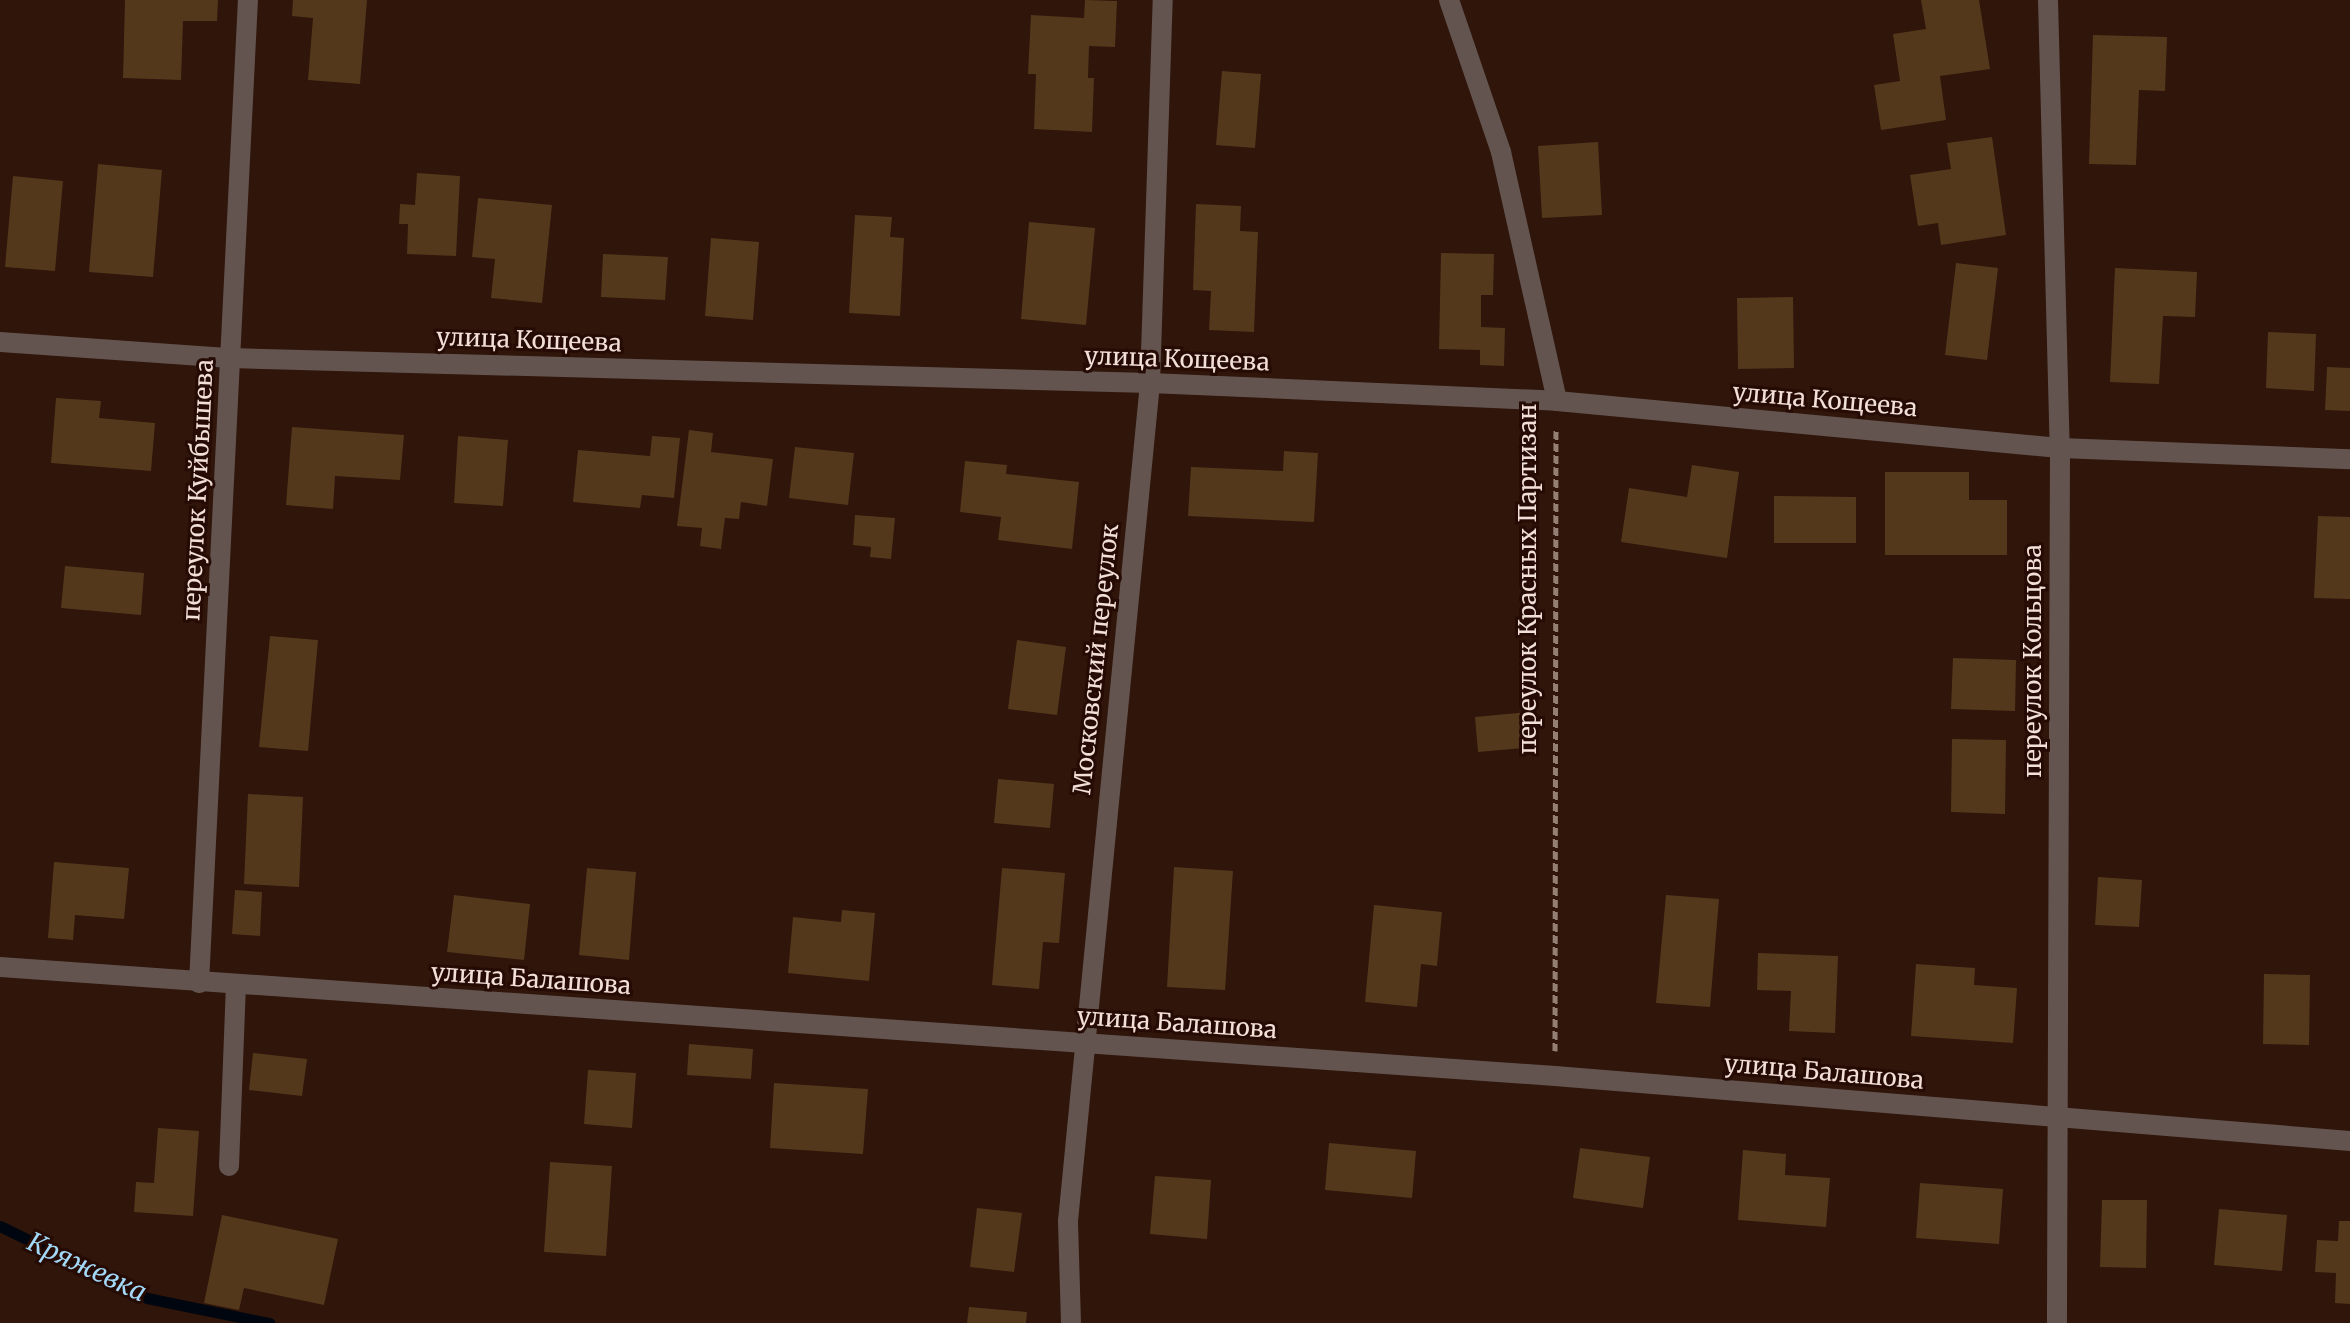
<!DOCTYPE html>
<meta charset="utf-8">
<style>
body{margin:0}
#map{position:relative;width:2350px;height:1323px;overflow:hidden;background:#2f150a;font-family:Merriweather,serif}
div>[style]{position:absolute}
.stream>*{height:11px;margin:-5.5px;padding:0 5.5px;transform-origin:5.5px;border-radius:5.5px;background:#00060f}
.building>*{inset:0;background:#54381c}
.path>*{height:5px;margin-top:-2.5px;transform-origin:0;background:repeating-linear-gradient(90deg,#957f75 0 8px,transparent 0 12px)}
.service>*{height:20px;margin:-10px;padding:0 10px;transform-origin:10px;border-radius:10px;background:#635450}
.minor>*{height:20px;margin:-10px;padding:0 10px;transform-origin:10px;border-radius:10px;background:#635450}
.tertiary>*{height:20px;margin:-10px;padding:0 10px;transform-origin:10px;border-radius:10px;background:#635450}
span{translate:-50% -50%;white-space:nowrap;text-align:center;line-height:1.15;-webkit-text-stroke:6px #250b03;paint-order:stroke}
.street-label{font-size:24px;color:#f2dfd7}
.water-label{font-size:26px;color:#a3d8f8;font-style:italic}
</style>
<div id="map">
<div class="stream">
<i style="left:0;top:1226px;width:164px;rotate:26.1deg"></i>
<i style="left:147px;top:1298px;width:125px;rotate:11.6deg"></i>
</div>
<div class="building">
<i style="clip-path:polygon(125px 0,218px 0,217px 21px,183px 21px,181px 80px,123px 78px)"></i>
<i style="clip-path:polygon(293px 0,367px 0,360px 84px,308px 80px,313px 18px,292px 16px)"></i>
<i style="clip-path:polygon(1085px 0,1117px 1px,1115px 47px,1089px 46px,1088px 78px,1094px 78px,1092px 132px,1034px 129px,1036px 74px,1028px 74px,1031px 15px,1084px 18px)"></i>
<i style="clip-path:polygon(1921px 0,1979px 0,1990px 69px,1940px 76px,1946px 120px,1881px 130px,1874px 85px,1900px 81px,1893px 34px,1926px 29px)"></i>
<i style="clip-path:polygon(2093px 35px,2167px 37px,2165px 91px,2139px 90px,2136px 165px,2089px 164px)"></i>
<i style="clip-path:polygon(1222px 71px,1261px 74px,1255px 148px,1216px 145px)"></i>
<i style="clip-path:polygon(1992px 137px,2006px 235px,1941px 245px,1938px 223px,1918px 226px,1910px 175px,1951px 169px,1947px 143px)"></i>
<i style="clip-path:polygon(1598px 142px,1602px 215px,1542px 218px,1538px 146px)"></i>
<i style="clip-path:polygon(98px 164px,162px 170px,153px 277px,89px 272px)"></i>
<i style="clip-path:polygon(417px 173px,460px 176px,456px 256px,407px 254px,408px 224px,399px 224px,400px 204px,415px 205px)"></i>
<i style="clip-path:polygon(13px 176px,63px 181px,55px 271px,5px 267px)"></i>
<i style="clip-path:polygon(478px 198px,552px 205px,542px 303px,491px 298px,495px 259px,472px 257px)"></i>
<i style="clip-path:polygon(1196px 204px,1241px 206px,1240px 231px,1258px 232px,1254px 332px,1209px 330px,1211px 291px,1193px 290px)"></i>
<i style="clip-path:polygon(855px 215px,892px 217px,890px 237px,904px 238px,900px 316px,849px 313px)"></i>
<i style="clip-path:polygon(1029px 222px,1095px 228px,1086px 325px,1021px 319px)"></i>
<i style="clip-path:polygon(711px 238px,759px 242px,753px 320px,705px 316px)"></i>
<i style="clip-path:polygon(1441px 253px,1494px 254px,1493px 295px,1481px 295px,1481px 327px,1505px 328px,1504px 366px,1480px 365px,1480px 350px,1439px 349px)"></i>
<i style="clip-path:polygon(603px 254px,668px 257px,665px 300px,601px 297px)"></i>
<i style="clip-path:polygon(1956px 263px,1998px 268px,1987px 360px,1945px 355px)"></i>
<i style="clip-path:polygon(2115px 268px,2197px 272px,2195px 317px,2163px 316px,2159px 384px,2110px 382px)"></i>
<i style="clip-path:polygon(1793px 297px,1794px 368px,1738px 369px,1737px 298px)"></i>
<i style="clip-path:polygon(2268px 332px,2316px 334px,2314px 391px,2266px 388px)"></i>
<i style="clip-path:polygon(2327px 367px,2350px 368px,2350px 411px,2325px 410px)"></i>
<i style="clip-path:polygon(56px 398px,101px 401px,99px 418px,155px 423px,151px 471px,51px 463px)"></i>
<i style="clip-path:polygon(292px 427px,404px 435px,400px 480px,335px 476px,333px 509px,286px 505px)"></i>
<i style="clip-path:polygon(689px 430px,713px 433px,711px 452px,773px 459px,767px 506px,741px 502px,739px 519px,725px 518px,721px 549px,700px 546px,702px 528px,677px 526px)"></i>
<i style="clip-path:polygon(458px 436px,508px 440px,503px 506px,454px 503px)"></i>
<i style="clip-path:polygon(652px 436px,680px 438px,674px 498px,642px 495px,640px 508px,573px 502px,578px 450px,650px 456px)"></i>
<i style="clip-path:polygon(795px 447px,854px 453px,848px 505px,789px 498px)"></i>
<i style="clip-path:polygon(1284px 451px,1318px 453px,1314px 522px,1188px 516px,1191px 467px,1283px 471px)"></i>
<i style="clip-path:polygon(965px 461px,1007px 465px,1006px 474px,1079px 482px,1072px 549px,998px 540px,1001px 517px,960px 512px)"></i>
<i style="clip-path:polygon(1692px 465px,1739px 472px,1727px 558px,1621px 542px,1629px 488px,1687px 497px)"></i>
<i style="clip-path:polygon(1885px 472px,1969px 472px,1969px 500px,2007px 500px,2007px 555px,1885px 555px)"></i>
<i style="clip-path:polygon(1774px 496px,1856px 497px,1856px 543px,1774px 543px)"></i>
<i style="clip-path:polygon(855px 515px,895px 518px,891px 559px,870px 557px,871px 547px,853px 545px)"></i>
<i style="clip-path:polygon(2318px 516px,2350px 517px,2350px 599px,2314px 598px)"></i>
<i style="clip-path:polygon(65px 566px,144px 573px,141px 615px,61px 608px)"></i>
<i style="clip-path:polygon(270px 636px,318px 640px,308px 751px,259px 747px)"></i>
<i style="clip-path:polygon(1017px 640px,1066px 647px,1057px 715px,1008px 709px)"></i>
<i style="clip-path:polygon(1953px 658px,2016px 660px,2015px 711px,1951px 709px)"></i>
<i style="clip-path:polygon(1529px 712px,1533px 747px,1478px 752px,1475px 717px)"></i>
<i style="clip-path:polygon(1952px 739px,2006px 740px,2005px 814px,1951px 812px)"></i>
<i style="clip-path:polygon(998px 779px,1054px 784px,1050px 828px,994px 823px)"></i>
<i style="clip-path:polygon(248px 794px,303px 797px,299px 887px,244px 884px)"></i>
<i style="clip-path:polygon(54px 862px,129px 868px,124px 919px,75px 915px,73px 940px,48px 938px)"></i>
<i style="clip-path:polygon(1174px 867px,1233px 871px,1225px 990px,1167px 987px)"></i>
<i style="clip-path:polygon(587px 868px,636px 872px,629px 960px,579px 955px)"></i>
<i style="clip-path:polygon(1002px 868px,1065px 873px,1059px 943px,1043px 942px,1039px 989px,992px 985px)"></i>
<i style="clip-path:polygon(2098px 877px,2142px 880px,2139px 927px,2095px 925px)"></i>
<i style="clip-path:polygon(235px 890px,262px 892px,260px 936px,232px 934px)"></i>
<i style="clip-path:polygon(454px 895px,530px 904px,524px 960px,447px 952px)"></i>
<i style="clip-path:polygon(1666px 895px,1719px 899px,1710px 1007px,1656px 1003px)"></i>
<i style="clip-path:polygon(1374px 905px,1442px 912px,1437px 966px,1421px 964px,1417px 1007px,1365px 1002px)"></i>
<i style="clip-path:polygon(842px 910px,875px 913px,869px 981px,788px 973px,793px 917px,841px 922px)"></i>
<i style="clip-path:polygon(1758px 953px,1838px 956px,1835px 1033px,1789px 1031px,1791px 991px,1757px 990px)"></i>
<i style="clip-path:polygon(1916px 964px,1975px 968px,1974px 985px,2017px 988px,2013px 1043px,1911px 1036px)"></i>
<i style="clip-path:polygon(2264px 974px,2310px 975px,2309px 1045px,2263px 1044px)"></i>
<i style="clip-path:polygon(689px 1044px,753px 1049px,751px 1079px,687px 1075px)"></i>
<i style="clip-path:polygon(253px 1053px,307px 1059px,302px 1096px,249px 1090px)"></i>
<i style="clip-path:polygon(588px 1070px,636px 1073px,632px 1128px,584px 1124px)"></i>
<i style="clip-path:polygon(774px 1083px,868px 1089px,863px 1154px,770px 1148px)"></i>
<i style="clip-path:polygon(158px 1128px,199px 1131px,193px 1216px,134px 1212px,136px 1182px,154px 1183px)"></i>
<i style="clip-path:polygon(1329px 1143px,1416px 1151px,1412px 1198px,1325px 1190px)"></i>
<i style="clip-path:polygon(1580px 1148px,1650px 1157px,1643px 1208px,1573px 1198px)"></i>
<i style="clip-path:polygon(1743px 1150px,1786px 1154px,1785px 1175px,1830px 1178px,1826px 1227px,1738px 1220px)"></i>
<i style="clip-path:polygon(550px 1162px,612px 1166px,606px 1256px,544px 1252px)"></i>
<i style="clip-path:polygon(1155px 1176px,1211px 1180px,1207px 1239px,1150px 1234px)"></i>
<i style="clip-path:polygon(1920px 1183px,2003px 1189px,1999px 1244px,1916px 1238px)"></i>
<i style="clip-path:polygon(2102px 1200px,2147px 1200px,2146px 1268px,2100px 1267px)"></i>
<i style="clip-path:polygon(977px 1208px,1022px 1213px,1014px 1272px,970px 1267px)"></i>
<i style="clip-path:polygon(2219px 1209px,2287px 1215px,2282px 1271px,2214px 1265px)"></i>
<i style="clip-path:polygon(222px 1215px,338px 1239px,324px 1305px,244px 1288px,239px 1310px,204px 1303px)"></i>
<i style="clip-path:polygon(2339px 1221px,2350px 1221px,2350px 1304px,2335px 1303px,2336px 1273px,2315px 1272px,2317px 1240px,2338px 1241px)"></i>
<i style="clip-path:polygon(969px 1307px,1027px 1312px,1026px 1323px,967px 1323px)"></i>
</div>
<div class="path">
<i style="left:1555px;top:1051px;width:622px;rotate:-89.91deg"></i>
</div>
<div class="service">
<i style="left:1449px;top:0;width:161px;rotate:71.1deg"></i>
<i style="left:1501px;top:152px;width:255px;rotate:77.3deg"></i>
<i style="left:229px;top:1166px;width:181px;rotate:-87.8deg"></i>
</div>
<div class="minor">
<i style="left:0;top:342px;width:231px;rotate:4deg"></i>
<i style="left:230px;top:358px;width:920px;rotate:1.56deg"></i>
<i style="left:1150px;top:383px;width:407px;rotate:2.5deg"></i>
<i style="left:1557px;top:401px;width:505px;rotate:5.34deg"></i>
<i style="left:2060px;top:448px;width:290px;rotate:2.2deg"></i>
<i style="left:0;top:967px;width:1559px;rotate:4.01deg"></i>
<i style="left:1555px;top:1076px;width:798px;rotate:4.67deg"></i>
<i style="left:199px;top:983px;width:984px;rotate:-87.15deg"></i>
<i style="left:1071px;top:1323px;width:102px;rotate:-91.7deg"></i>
<i style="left:1068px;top:1221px;width:842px;rotate:-84.41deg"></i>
<i style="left:1150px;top:383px;width:383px;rotate:-88.1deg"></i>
</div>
<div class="tertiary">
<i style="left:2048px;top:0;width:448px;rotate:88.5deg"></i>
<i style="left:2060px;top:448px;width:875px;rotate:90.2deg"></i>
</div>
<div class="street-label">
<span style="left:529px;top:340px;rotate:2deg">улица Кощеева</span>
<span style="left:1177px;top:359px;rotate:2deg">улица Кощеева</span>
<span style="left:1825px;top:400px;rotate:5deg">улица Кощеева</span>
<span style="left:198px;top:490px;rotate:-87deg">переулок Куйбышева</span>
<span style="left:1528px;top:579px;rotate:-90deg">переулок Красных Партизан</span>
<span style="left:1096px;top:659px;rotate:-84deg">Московский переулок</span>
<span style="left:2033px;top:661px;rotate:-90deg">переулок Кольцова</span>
<span style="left:531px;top:979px;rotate:4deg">улица Балашова</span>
<span style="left:1177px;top:1023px;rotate:4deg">улица Балашова</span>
<span style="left:1824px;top:1072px;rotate:5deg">улица Балашова</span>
</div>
<div class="water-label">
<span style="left:87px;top:1267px;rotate:25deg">Кряжевка</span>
</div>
</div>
